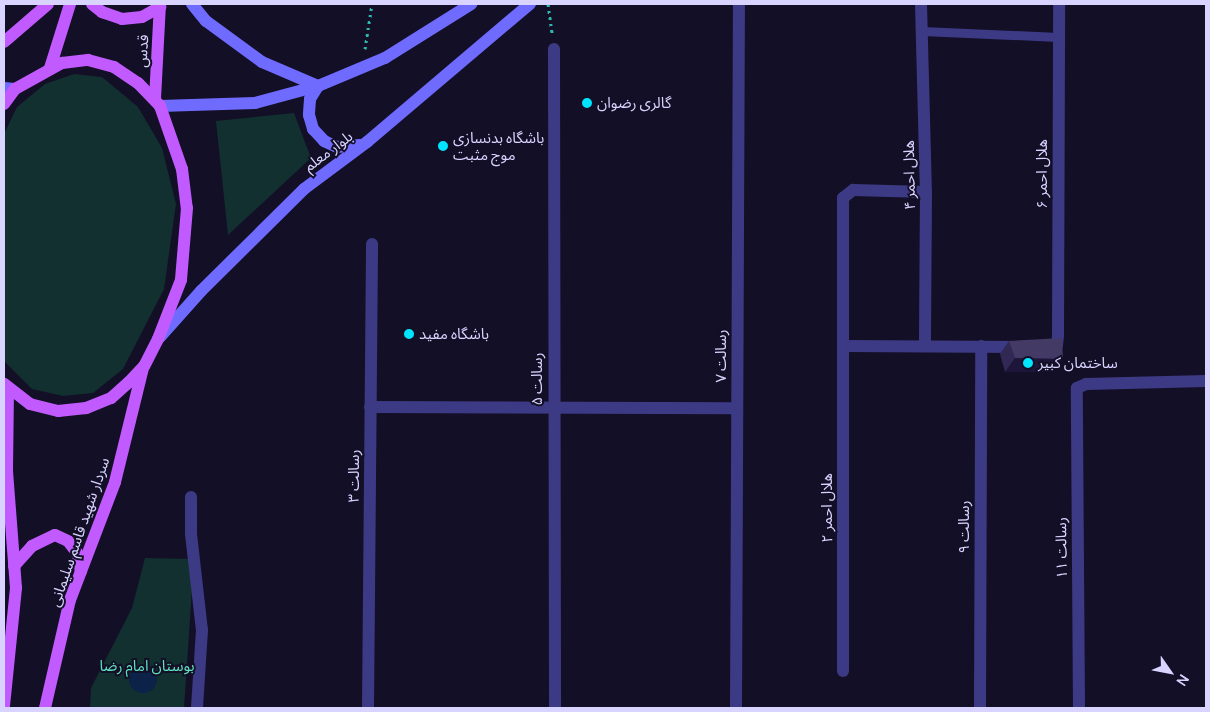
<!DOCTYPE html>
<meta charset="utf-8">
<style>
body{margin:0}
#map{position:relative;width:1210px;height:712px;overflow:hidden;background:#130f26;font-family:Manrope,"Noto Sans Arabic",sans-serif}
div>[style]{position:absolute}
.green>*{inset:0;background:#12302f}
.water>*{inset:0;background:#0c2248}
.round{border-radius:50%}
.path>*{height:3px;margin-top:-1.5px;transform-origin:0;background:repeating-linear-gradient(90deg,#2fb8b0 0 2.5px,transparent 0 6.5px)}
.lane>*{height:9px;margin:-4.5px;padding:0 4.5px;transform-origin:4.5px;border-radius:4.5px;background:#3d3a85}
.street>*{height:12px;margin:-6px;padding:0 6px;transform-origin:6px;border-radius:6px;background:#3d3a85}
.secondary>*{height:12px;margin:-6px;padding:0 6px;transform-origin:6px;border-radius:6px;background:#6f6bff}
.primary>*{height:12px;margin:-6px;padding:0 6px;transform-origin:6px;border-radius:6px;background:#c25bff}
.wall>*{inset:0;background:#312854}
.shaded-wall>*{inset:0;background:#1d163a}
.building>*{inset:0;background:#433a66}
.dots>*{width:14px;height:14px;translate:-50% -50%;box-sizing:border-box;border:2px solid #130f26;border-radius:50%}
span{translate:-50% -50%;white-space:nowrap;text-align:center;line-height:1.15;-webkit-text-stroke:4px #130f26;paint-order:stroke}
.street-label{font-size:15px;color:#d9d4ff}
.poi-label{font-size:15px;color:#d9d4ff}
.left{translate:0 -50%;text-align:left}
.park-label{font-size:15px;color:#5fe0c0}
.frame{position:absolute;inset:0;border:5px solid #d9d4ff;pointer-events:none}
.north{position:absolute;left:1145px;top:647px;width:50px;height:50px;-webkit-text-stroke:4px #130f26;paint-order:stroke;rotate:123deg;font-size:14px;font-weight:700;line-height:20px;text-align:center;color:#d9d4ff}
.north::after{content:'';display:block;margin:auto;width:18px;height:22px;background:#d9d4ff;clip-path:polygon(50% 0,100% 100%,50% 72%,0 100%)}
</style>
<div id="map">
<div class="green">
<i style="clip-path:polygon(74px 74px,102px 77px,138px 107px,162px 148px,176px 204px,164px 289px,123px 369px,93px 393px,63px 396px,32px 389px,4px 361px,4px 134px,17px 107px,45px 84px)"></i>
<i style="clip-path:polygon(294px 113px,311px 158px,228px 235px,216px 121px)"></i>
<i style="clip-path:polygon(145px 558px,194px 559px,184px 708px,90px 708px,91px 688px,132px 608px)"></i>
</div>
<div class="water">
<i class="round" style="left:129px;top:665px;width:28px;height:28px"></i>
</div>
<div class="path">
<i style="left:548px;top:4px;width:29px;rotate:82deg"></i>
<i style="left:365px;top:49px;width:46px;rotate:-81.2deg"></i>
</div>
<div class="lane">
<i style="left:922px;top:31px;width:136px;rotate:2.5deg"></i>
</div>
<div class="street">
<i style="left:921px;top:4px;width:188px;rotate:88.5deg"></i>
<i style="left:926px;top:192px;width:153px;rotate:90.4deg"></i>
<i style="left:554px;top:49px;width:659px;rotate:89.91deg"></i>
<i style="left:843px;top:346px;width:179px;rotate:0.3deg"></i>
<i style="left:1049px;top:347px;width:8px;rotate:-14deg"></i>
<i style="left:1057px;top:345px;width:10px;rotate:-84deg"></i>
<i style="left:1058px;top:335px;width:331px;rotate:-89.8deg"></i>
<i style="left:370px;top:407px;width:367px;rotate:0.2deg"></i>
<i style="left:191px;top:497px;width:37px;rotate:90deg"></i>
<i style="left:191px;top:534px;width:97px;rotate:83.5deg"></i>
<i style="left:202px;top:630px;width:78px;rotate:93.7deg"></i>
<i style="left:843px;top:671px;width:473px;rotate:-90deg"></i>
<i style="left:843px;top:198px;width:13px;rotate:-39deg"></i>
<i style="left:853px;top:190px;width:73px;rotate:1.6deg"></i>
<i style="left:368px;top:708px;width:464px;rotate:-89.5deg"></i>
<i style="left:736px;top:708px;width:704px;rotate:-89.76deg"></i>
<i style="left:980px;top:708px;width:362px;rotate:-89.8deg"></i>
<i style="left:1079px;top:708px;width:320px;rotate:-90.4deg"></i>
<i style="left:1077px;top:388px;width:10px;rotate:-24deg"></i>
<i style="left:1086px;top:384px;width:120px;rotate:-1.4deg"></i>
</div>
<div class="secondary">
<i style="left:192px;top:4px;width:22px;rotate:51deg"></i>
<i style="left:206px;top:21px;width:69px;rotate:36.2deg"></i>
<i style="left:262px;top:62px;width:61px;rotate:23.2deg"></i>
<i style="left:318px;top:86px;width:15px;rotate:122deg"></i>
<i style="left:310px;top:99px;width:16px;rotate:94deg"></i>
<i style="left:309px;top:115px;width:15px;rotate:74deg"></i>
<i style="left:313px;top:129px;width:16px;rotate:47deg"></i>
<i style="left:324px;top:141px;width:14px;rotate:25deg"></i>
<i style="left:337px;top:147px;width:23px;rotate:-5deg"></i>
<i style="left:4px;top:88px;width:11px;rotate:5deg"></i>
<i style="left:160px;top:106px;width:95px;rotate:-1.8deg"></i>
<i style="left:255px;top:103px;width:65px;rotate:-15.1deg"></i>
<i style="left:318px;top:86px;width:73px;rotate:-22.7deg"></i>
<i style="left:385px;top:58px;width:102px;rotate:-32.1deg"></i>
<i style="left:160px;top:337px;width:62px;rotate:-48.3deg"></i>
<i style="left:201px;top:291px;width:145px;rotate:-44.7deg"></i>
<i style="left:304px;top:189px;width:79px;rotate:-36.7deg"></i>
<i style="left:367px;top:142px;width:214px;rotate:-40.3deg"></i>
</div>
<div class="primary">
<i style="left:92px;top:4px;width:13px;rotate:39deg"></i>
<i style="left:102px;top:12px;width:21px;rotate:19deg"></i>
<i style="left:122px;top:19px;width:20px;rotate:-6deg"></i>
<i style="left:142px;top:17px;width:21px;rotate:-29deg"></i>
<i style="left:4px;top:42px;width:58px;rotate:-40.8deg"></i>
<i style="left:50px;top:68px;width:67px;rotate:-72.6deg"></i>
<i style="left:155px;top:99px;width:95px;rotate:-87deg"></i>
<i style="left:4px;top:104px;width:19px;rotate:-54deg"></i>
<i style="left:15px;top:89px;width:54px;rotate:-29deg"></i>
<i style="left:62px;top:63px;width:26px;rotate:-7deg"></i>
<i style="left:88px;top:60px;width:27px;rotate:15deg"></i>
<i style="left:114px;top:67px;width:29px;rotate:34deg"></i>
<i style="left:138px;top:83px;width:32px;rotate:46deg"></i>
<i style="left:160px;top:106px;width:67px;rotate:70.8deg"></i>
<i style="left:182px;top:169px;width:39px;rotate:83deg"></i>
<i style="left:187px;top:208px;width:72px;rotate:94.8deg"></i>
<i style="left:181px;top:280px;width:63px;rotate:111.3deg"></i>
<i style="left:158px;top:339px;width:30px;rotate:117deg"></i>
<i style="left:144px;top:366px;width:22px;rotate:133deg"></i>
<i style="left:129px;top:382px;width:24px;rotate:138deg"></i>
<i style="left:111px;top:398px;width:27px;rotate:158deg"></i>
<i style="left:86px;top:408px;width:28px;rotate:174deg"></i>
<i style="left:58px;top:411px;width:29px;rotate:-166deg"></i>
<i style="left:30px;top:404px;width:33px;rotate:-142deg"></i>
<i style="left:14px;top:566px;width:27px;rotate:-48deg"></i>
<i style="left:32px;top:546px;width:25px;rotate:-26deg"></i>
<i style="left:55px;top:535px;width:14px;rotate:25deg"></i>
<i style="left:68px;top:541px;width:15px;rotate:53deg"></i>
<i style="left:77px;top:553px;width:19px;rotate:78deg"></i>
<i style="left:4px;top:706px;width:119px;rotate:-84.2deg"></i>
<i style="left:16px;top:588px;width:118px;rotate:-94.4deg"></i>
<i style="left:7px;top:470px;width:80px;rotate:-89.3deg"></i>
<i style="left:45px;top:708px;width:111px;rotate:-77deg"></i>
<i style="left:70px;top:600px;width:126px;rotate:-69.1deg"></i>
<i style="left:115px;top:482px;width:117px;rotate:-76.2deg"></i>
</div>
<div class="wall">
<i style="clip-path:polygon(1009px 341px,1054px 372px,1005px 372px,1000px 354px)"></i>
</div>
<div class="shaded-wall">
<i style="clip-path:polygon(1015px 358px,1063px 359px,1054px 372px,1005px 372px)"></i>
</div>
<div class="building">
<i style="clip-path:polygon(1062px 338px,1063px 359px,1015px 358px,1009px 341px)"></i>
</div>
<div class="dots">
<i style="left:587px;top:103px;background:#00e5ff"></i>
<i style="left:443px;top:146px;background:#00e5ff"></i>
<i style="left:409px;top:334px;background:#00e5ff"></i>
<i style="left:1028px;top:363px;background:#00e5ff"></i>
</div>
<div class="street-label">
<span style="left:142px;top:51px;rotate:-87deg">قدس</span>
<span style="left:328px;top:151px;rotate:-37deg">بلوار معلم</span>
<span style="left:1042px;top:174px;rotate:-90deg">هلال احمر ۶</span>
<span style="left:909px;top:175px;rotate:-91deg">هلال احمر ۴</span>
<span style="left:721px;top:356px;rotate:-90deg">رسالت ۷</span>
<span style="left:537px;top:379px;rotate:-90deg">رسالت ۵</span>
<span style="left:354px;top:476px;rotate:-90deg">رسالت ۳</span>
<span style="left:827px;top:508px;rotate:-90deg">هلال احمر ۲</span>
<span style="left:964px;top:527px;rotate:-90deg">رسالت ۹</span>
<span style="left:79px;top:532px;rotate:-71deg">سردار شهید قاسم سلیمانی</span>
<span style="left:1061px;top:548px;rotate:-91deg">رسالت ۱۱</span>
</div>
<div class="poi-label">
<span class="left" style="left:597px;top:103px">گالری رضوان</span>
<span class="left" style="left:453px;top:146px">باشگاه بدنسازی<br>موج مثبت</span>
<span class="left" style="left:419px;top:334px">باشگاه مفید</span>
<span class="left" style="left:1038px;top:363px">ساختمان کبیر</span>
</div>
<div class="park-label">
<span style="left:147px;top:666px">بوستان امام رضا</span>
</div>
<div class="frame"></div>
<div class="north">N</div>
</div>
